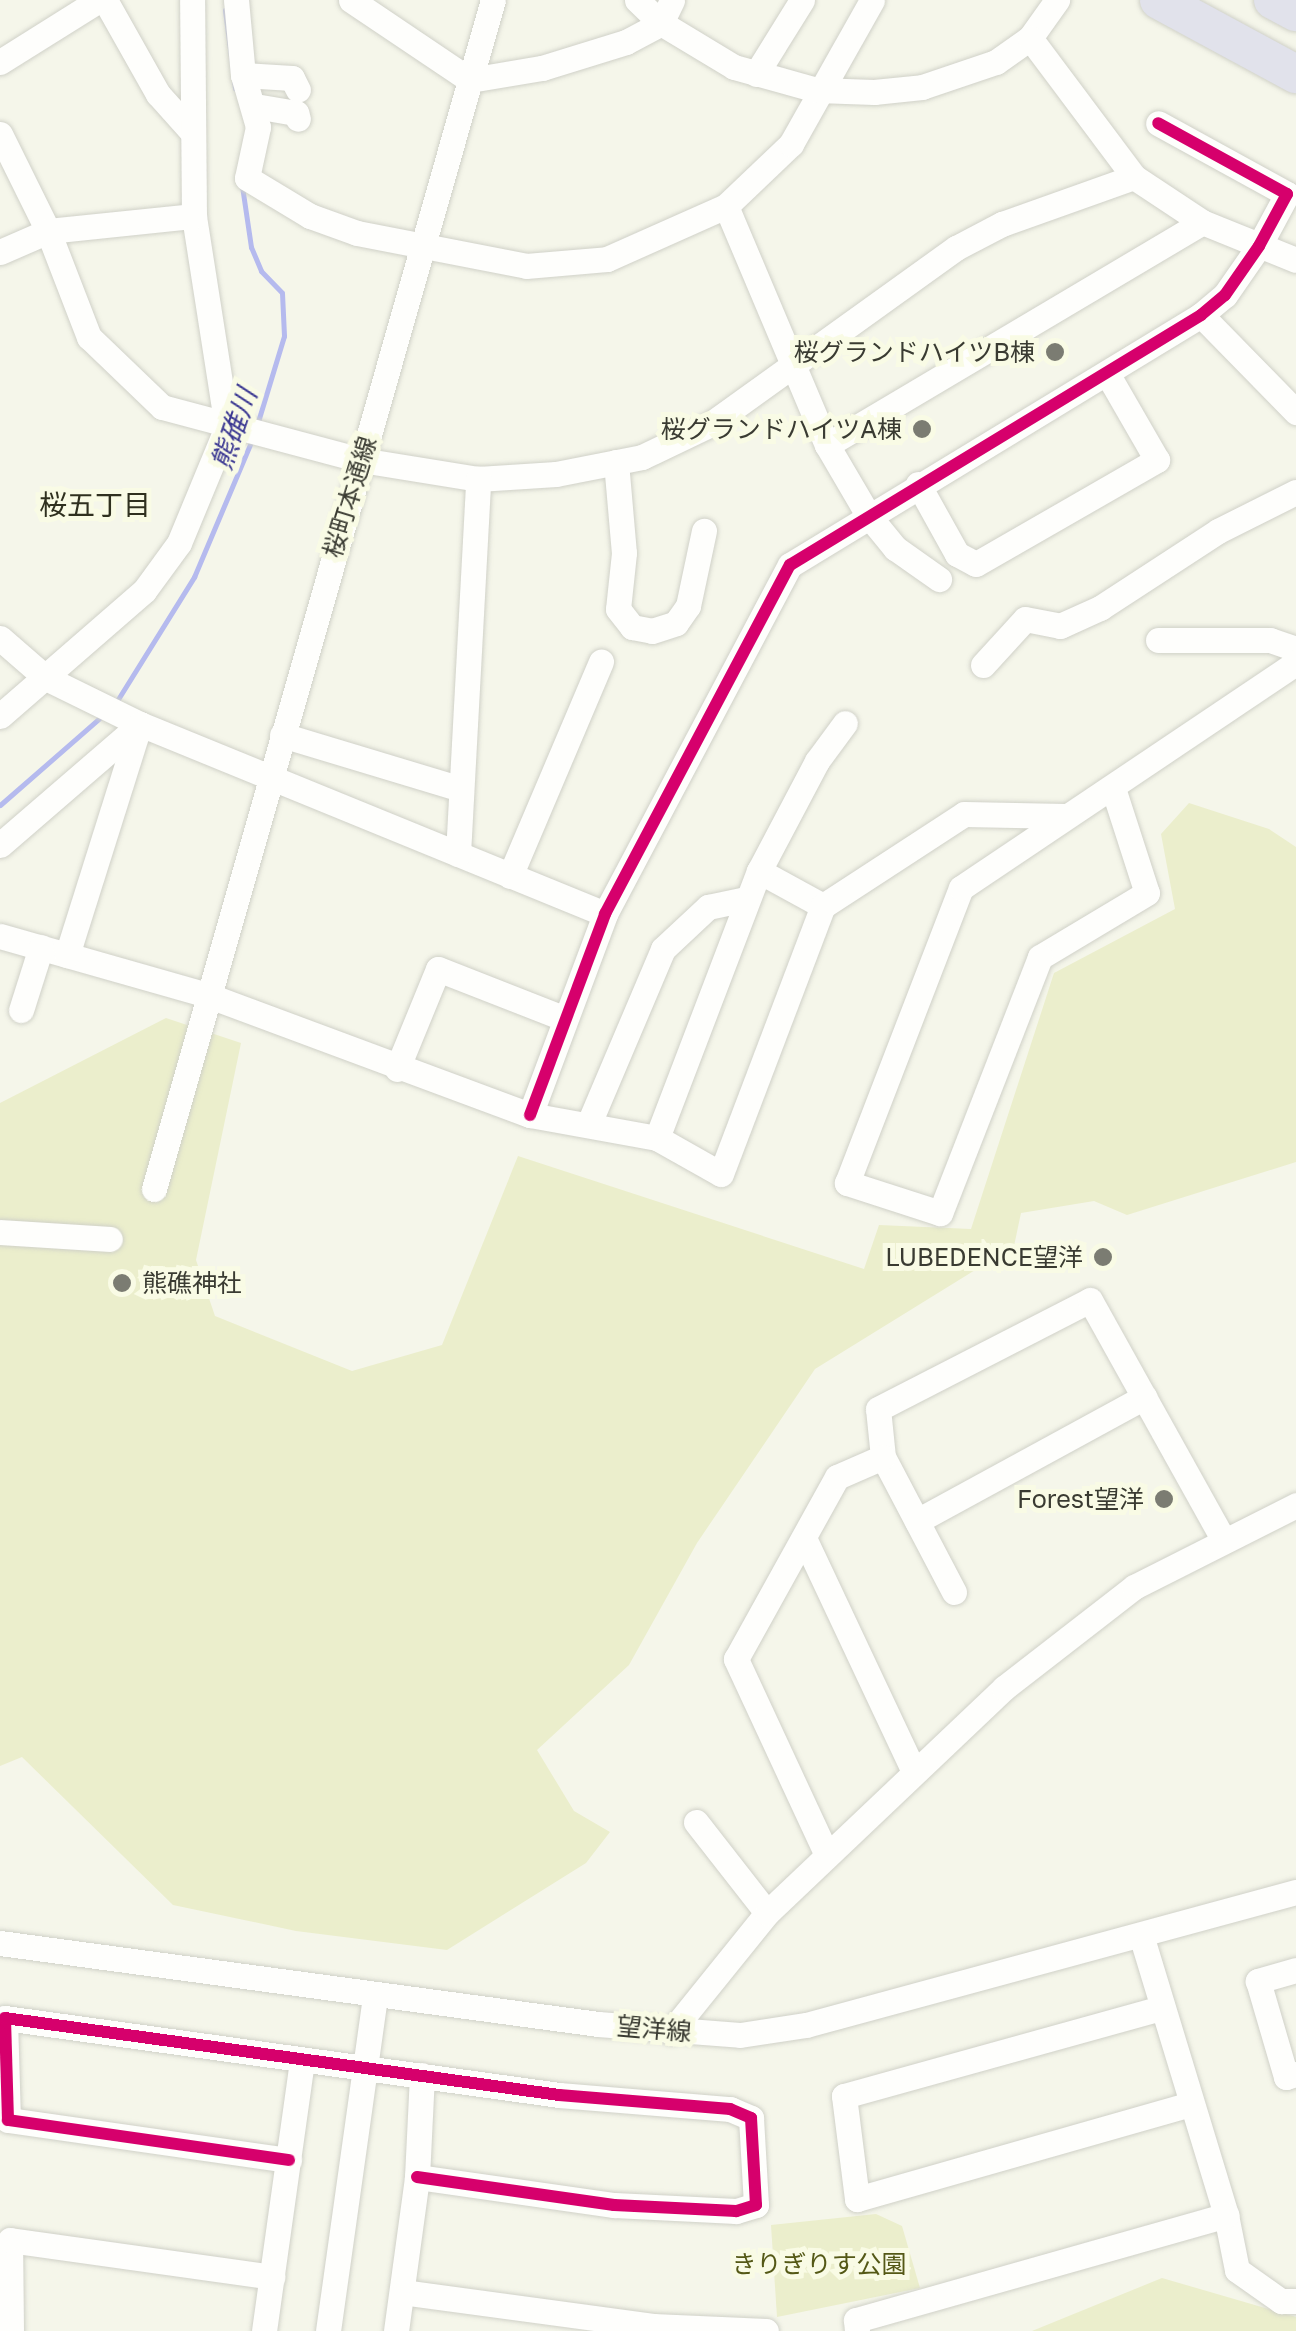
<!DOCTYPE html>
<meta charset="utf-8">
<style>
body{margin:0}
#map{position:relative;width:1296px;height:2331px;overflow:hidden;background:#f5f6ea;font-family:"Golos Text","Noto Sans JP",sans-serif}
div>[style]{position:absolute}
.green>*{inset:0;background:#ebeecc}
.stream>*{height:5px;margin:-2.5px;padding:0 2.5px;transform-origin:2.5px;border-radius:2.5px;background:#b5baee}
.roads{filter:drop-shadow(0 0 2px #d0d1c8) drop-shadow(0 0 2px #d0d1c8)}
.minor>*{height:25px;margin:-12.5px;padding:0 12.5px;transform-origin:12.5px;border-radius:12.5px;background:#fefefc}
.highway>*{height:38px;margin:-19px;padding:0 19px;transform-origin:19px;border-radius:19px;background:#e1e2eb}
.cycleway>*{height:12px;margin:-6px;padding:0 6px;transform-origin:6px;border-radius:6px;background:#d6006c}
.dots>*{width:28px;height:28px;translate:-50% -50%;box-sizing:border-box;border:5px solid #f9fbe5;border-radius:50%}
span{translate:-50% -50%;white-space:nowrap;text-align:center;line-height:1.15;-webkit-text-stroke:10px #f9fbe5;paint-order:stroke}
.poi-label{font-size:25px;color:#3a3b32}
.right{translate:-100% -50%;text-align:right}
.left{translate:0 -50%;text-align:left}
.street-label{font-size:25px;color:#3a3b32}
.park-label{font-size:25px;color:#545816}
.water-label{font-size:28px;color:#3b3892;font-style:italic}
.neighbourhood-label{font-size:28px;color:#2f301f}
</style>
<div id="map">
<div class="green">
<i style="clip-path:polygon(1189px 803px,1269px 829px,1296px 847px,1296px 1162px,1127px 1215px,1094px 1201px,1021px 1213px,1014px 1246px,815px 1369px,697px 1543px,629px 1665px,537px 1750px,574px 1811px,610px 1832px,586px 1863px,447px 1950px,296px 1931px,173px 1905px,22px 1757px,0 1766px,0 1103px,166px 1018px,241px 1043px,196px 1260px,215px 1316px,352px 1371px,442px 1345px,518px 1156px,864px 1269px,879px 1225px,971px 1229px,1054px 973px,1175px 909px,1161px 834px)"></i>
<i style="clip-path:polygon(876px 2214px,902px 2226px,920px 2288px,777px 2317px,771px 2225px)"></i>
<i style="clip-path:polygon(1162px 2278px,1296px 2317px,1296px 2331px,1032px 2331px)"></i>
</div>
<div class="stream">
<i style="left:225px;top:10px;width:79px;rotate:82.7deg"></i>
<i style="left:242px;top:186px;width:62px;rotate:81.6deg"></i>
<i style="left:251px;top:247px;width:26px;rotate:67deg"></i>
<i style="left:261px;top:271px;width:30px;rotate:46deg"></i>
<i style="left:282px;top:293px;width:43px;rotate:87.3deg"></i>
<i style="left:284px;top:336px;width:93px;rotate:106.9deg"></i>
<i style="left:115px;top:704px;width:150px;rotate:-58.1deg"></i>
<i style="left:194px;top:577px;width:149px;rotate:-67.1deg"></i>
<i style="left:0;top:805px;width:137px;rotate:-41.1deg"></i>
</div>
<div class="roads">
<div class="minor">
<i style="left:105px;top:0;width:108px;rotate:60.6deg"></i>
<i style="left:158px;top:94px;width:51px;rotate:48.2deg"></i>
<i style="left:236px;top:0;width:75px;rotate:84.7deg"></i>
<i style="left:243px;top:75px;width:54px;rotate:73.9deg"></i>
<i style="left:258px;top:127px;width:52px;rotate:102.2deg"></i>
<i style="left:247px;top:178px;width:74px;rotate:31.1deg"></i>
<i style="left:310px;top:216px;width:50px;rotate:19.9deg"></i>
<i style="left:357px;top:233px;width:172px;rotate:11deg"></i>
<i style="left:526px;top:266px;width:81px;rotate:-4.9deg"></i>
<i style="left:607px;top:259px;width:130px;rotate:-24deg"></i>
<i style="left:726px;top:206px;width:90px;rotate:-43.6deg"></i>
<i style="left:791px;top:144px;width:165px;rotate:-60.6deg"></i>
<i style="left:351px;top:0;width:143px;rotate:33.9deg"></i>
<i style="left:470px;top:80px;width:73px;rotate:-9.5deg"></i>
<i style="left:542px;top:68px;width:88px;rotate:-17.2deg"></i>
<i style="left:626px;top:42px;width:40px;rotate:-28deg"></i>
<i style="left:661px;top:23px;width:25px;rotate:-64deg"></i>
<i style="left:637px;top:0;width:33px;rotate:44deg"></i>
<i style="left:661px;top:23px;width:85px;rotate:31.1deg"></i>
<i style="left:734px;top:67px;width:86px;rotate:15.5deg"></i>
<i style="left:817px;top:90px;width:57px;rotate:2deg"></i>
<i style="left:874px;top:92px;width:48px;rotate:-5.9deg"></i>
<i style="left:922px;top:87px;width:78px;rotate:-18.7deg"></i>
<i style="left:996px;top:62px;width:42px;rotate:-35.2deg"></i>
<i style="left:1030px;top:38px;width:47px;rotate:-54.6deg"></i>
<i style="left:1030px;top:38px;width:174px;rotate:53.2deg"></i>
<i style="left:1134px;top:177px;width:82px;rotate:33.5deg"></i>
<i style="left:1202px;top:222px;width:101px;rotate:22deg"></i>
<i style="left:0;top:62px;width:117px;rotate:-32.1deg"></i>
<i style="left:756px;top:74px;width:87px;rotate:-58.1deg"></i>
<i style="left:243px;top:75px;width:49px;rotate:3.5deg"></i>
<i style="left:292px;top:78px;width:13px;rotate:63deg"></i>
<i style="left:255px;top:106px;width:42px;rotate:9.7deg"></i>
<i style="left:296px;top:113px;width:6px;rotate:72deg"></i>
<i style="left:0;top:134px;width:108px;rotate:63.7deg"></i>
<i style="left:48px;top:231px;width:114px;rotate:68.9deg"></i>
<i style="left:89px;top:337px;width:101px;rotate:43.8deg"></i>
<i style="left:162px;top:407px;width:206px;rotate:14.9deg"></i>
<i style="left:361px;top:460px;width:119px;rotate:9.2deg"></i>
<i style="left:478px;top:479px;width:78px;rotate:-3.7deg"></i>
<i style="left:556px;top:474px;width:88px;rotate:-11.2deg"></i>
<i style="left:642px;top:457px;width:76px;rotate:-25.6deg"></i>
<i style="left:711px;top:424px;width:302px;rotate:-35.7deg"></i>
<i style="left:956px;top:248px;width:52px;rotate:-27.6deg"></i>
<i style="left:1002px;top:224px;width:140px;rotate:-19.6deg"></i>
<i style="left:726px;top:206px;width:259px;rotate:67.1deg"></i>
<i style="left:827px;top:445px;width:81px;rotate:59.6deg"></i>
<i style="left:868px;top:515px;width:43px;rotate:50.7deg"></i>
<i style="left:895px;top:548px;width:54px;rotate:35.2deg"></i>
<i style="left:0;top:252px;width:52px;rotate:-23.6deg"></i>
<i style="left:48px;top:231px;width:147px;rotate:-5.9deg"></i>
<i style="left:1201px;top:315px;width:136px;rotate:45.6deg"></i>
<i style="left:827px;top:445px;width:436px;rotate:-30.7deg"></i>
<i style="left:616px;top:462px;width:91px;rotate:85deg"></i>
<i style="left:624px;top:553px;width:56px;rotate:96.1deg"></i>
<i style="left:618px;top:609px;width:23px;rotate:52deg"></i>
<i style="left:632px;top:627px;width:20px;rotate:11deg"></i>
<i style="left:652px;top:631px;width:25px;rotate:-18deg"></i>
<i style="left:676px;top:623px;width:21px;rotate:-55deg"></i>
<i style="left:688px;top:606px;width:77px;rotate:-78deg"></i>
<i style="left:918px;top:484px;width:80px;rotate:60.9deg"></i>
<i style="left:957px;top:554px;width:21px;rotate:28deg"></i>
<i style="left:976px;top:564px;width:209px;rotate:-29.9deg"></i>
<i style="left:1157px;top:460px;width:96px;rotate:-120deg"></i>
<i style="left:0;top:638px;width:61px;rotate:41deg"></i>
<i style="left:46px;top:678px;width:105px;rotate:26.1deg"></i>
<i style="left:140px;top:724px;width:502px;rotate:22.23deg"></i>
<i style="left:1158px;top:640px;width:112px"></i>
<i style="left:1270px;top:640px;width:28px;rotate:19deg"></i>
<i style="left:983px;top:665px;width:62px;rotate:-47.6deg"></i>
<i style="left:1025px;top:619px;width:36px;rotate:11deg"></i>
<i style="left:1060px;top:626px;width:44px;rotate:-24.2deg"></i>
<i style="left:1100px;top:608px;width:141px;rotate:-33.1deg"></i>
<i style="left:1218px;top:531px;width:87px;rotate:-26.6deg"></i>
<i style="left:0;top:716px;width:191px;rotate:-41deg"></i>
<i style="left:144px;top:591px;width:59px;rotate:-53.9deg"></i>
<i style="left:179px;top:543px;width:126px;rotate:-67.5deg"></i>
<i style="left:227px;top:427px;width:214px;rotate:-98.9deg"></i>
<i style="left:194px;top:216px;width:216px;rotate:-90.5deg"></i>
<i style="left:282px;top:735px;width:187px;rotate:16.8deg"></i>
<i style="left:1113px;top:788px;width:110px;rotate:72.1deg"></i>
<i style="left:1147px;top:893px;width:125px;rotate:149.1deg"></i>
<i style="left:1040px;top:957px;width:275px;rotate:111.3deg"></i>
<i style="left:940px;top:1213px;width:98px;rotate:-162.1deg"></i>
<i style="left:847px;top:1183px;width:316px;rotate:-68.9deg"></i>
<i style="left:961px;top:888px;width:404px;rotate:-33.9deg"></i>
<i style="left:0;top:845px;width:185px;rotate:-40.8deg"></i>
<i style="left:458px;top:854px;width:376px;rotate:-86.9deg"></i>
<i style="left:759px;top:871px;width:73px;rotate:28.7deg"></i>
<i style="left:510px;top:876px;width:233px;rotate:-67deg"></i>
<i style="left:0;top:936px;width:215px;rotate:15.9deg"></i>
<i style="left:207px;top:995px;width:345px;rotate:20.4deg"></i>
<i style="left:530px;top:1115px;width:129px;rotate:10.3deg"></i>
<i style="left:657px;top:1138px;width:73px;rotate:29.4deg"></i>
<i style="left:721px;top:1174px;width:287px;rotate:-69.2deg"></i>
<i style="left:823px;top:906px;width:168px;rotate:-33.1deg"></i>
<i style="left:964px;top:814px;width:102px;rotate:1.1deg"></i>
<i style="left:67px;top:955px;width:242px;rotate:-72.5deg"></i>
<i style="left:21px;top:1010px;width:66px;rotate:-72.4deg"></i>
<i style="left:397px;top:1069px;width:108px;rotate:-67.7deg"></i>
<i style="left:438px;top:969px;width:134px;rotate:21.4deg"></i>
<i style="left:530px;top:1115px;width:215px;rotate:-69.5deg"></i>
<i style="left:605px;top:914px;width:395px;rotate:-62.1deg"></i>
<i style="left:790px;top:565px;width:481px;rotate:-31.3deg"></i>
<i style="left:1201px;top:315px;width:31px;rotate:-40deg"></i>
<i style="left:1225px;top:295px;width:60px;rotate:-55.2deg"></i>
<i style="left:1259px;top:246px;width:59px;rotate:-61.7deg"></i>
<i style="left:1287px;top:194px;width:147px;rotate:-151.2deg"></i>
<i style="left:590px;top:1121px;width:187px;rotate:-67deg"></i>
<i style="left:663px;top:949px;width:62px;rotate:-43deg"></i>
<i style="left:708px;top:907px;width:40px;rotate:-12deg"></i>
<i style="left:657px;top:1138px;width:286px;rotate:-69.1deg"></i>
<i style="left:759px;top:871px;width:124px;rotate:-62.2deg"></i>
<i style="left:817px;top:761px;width:47px;rotate:-53.6deg"></i>
<i style="left:154px;top:1189px;width:1236px;rotate:-74.09deg"></i>
<i style="left:0;top:1232px;width:110px;rotate:3.6deg"></i>
<i style="left:917px;top:1521px;width:259px;rotate:-28.6deg"></i>
<i style="left:805px;top:1540px;width:254px;rotate:64.8deg"></i>
<i style="left:954px;top:1592px;width:153px;rotate:-117.7deg"></i>
<i style="left:883px;top:1457px;width:48px;rotate:-95.9deg"></i>
<i style="left:878px;top:1409px;width:238px;rotate:-27.2deg"></i>
<i style="left:1090px;top:1300px;width:271px;rotate:60.9deg"></i>
<i style="left:696px;top:1822px;width:115px;rotate:52deg"></i>
<i style="left:826px;top:1853px;width:214px;rotate:-114.9deg"></i>
<i style="left:736px;top:1659px;width:208px;rotate:-61deg"></i>
<i style="left:837px;top:1477px;width:50px;rotate:-23.5deg"></i>
<i style="left:1141px;top:1935px;width:293px;rotate:73.1deg"></i>
<i style="left:1226px;top:2215px;width:56px;rotate:78.7deg"></i>
<i style="left:1237px;top:2270px;width:54px;rotate:35.2deg"></i>
<i style="left:1281px;top:2301px;width:15px"></i>
<i style="left:0;top:1943px;width:603px;rotate:7.71deg"></i>
<i style="left:598px;top:2024px;width:142px;rotate:4.4deg"></i>
<i style="left:740px;top:2035px;width:67px;rotate:-8.6deg"></i>
<i style="left:806px;top:2025px;width:508px;rotate:-15.19deg"></i>
<i style="left:1296px;top:1970px;width:40px;rotate:164deg"></i>
<i style="left:1258px;top:1981px;width:100px;rotate:73.7deg"></i>
<i style="left:1286px;top:2077px;width:10px;rotate:-17deg"></i>
<i style="left:1161px;top:2008px;width:329px;rotate:164.5deg"></i>
<i style="left:844px;top:2096px;width:104px;rotate:82.8deg"></i>
<i style="left:857px;top:2199px;width:346px;rotate:-15.9deg"></i>
<i style="left:671px;top:2032px;width:153px;rotate:-51.1deg"></i>
<i style="left:767px;top:1913px;width:327px;rotate:-43.5deg"></i>
<i style="left:1004px;top:1688px;width:165px;rotate:-37.8deg"></i>
<i style="left:1134px;top:1587px;width:182px;rotate:-26.8deg"></i>
<i style="left:289px;top:2160px;width:284px;rotate:-171.9deg"></i>
<i style="left:8px;top:2120px;width:102px;rotate:-91.7deg"></i>
<i style="left:5px;top:2018px;width:559px;rotate:7.91deg"></i>
<i style="left:559px;top:2095px;width:172px;rotate:4.7deg"></i>
<i style="left:730px;top:2109px;width:23px;rotate:23deg"></i>
<i style="left:751px;top:2118px;width:87px;rotate:86.7deg"></i>
<i style="left:756px;top:2205px;width:21px;rotate:163deg"></i>
<i style="left:736px;top:2211px;width:122px;rotate:-177.2deg"></i>
<i style="left:614px;top:2205px;width:199px;rotate:-171.9deg"></i>
<i style="left:402px;top:2292px;width:253px;rotate:7.7deg"></i>
<i style="left:653px;top:2326px;width:113px;rotate:2.5deg"></i>
<i style="left:11px;top:2331px;width:91px;rotate:-90.6deg"></i>
<i style="left:10px;top:2240px;width:265px;rotate:8deg"></i>
<i style="left:264px;top:2331px;width:273px;rotate:-82deg"></i>
<i style="left:328px;top:2331px;width:339px;rotate:-82deg"></i>
<i style="left:396px;top:2331px;width:155px;rotate:-82.2deg"></i>
<i style="left:417px;top:2177px;width:102px;rotate:-87.2deg"></i>
<i style="left:857px;top:2331px;width:11px;rotate:-95deg"></i>
<i style="left:856px;top:2320px;width:385px;rotate:-15.8deg"></i>
</div>
<div class="highway">
<i style="left:1159px;top:0;width:156px;rotate:28.4deg"></i>
<i style="left:1273px;top:0;width:26px;rotate:28deg"></i>
</div>
</div>
<div class="cycleway">
<i style="left:530px;top:1115px;width:215px;rotate:-69.5deg"></i>
<i style="left:605px;top:914px;width:395px;rotate:-62.1deg"></i>
<i style="left:790px;top:565px;width:481px;rotate:-31.3deg"></i>
<i style="left:1201px;top:315px;width:31px;rotate:-40deg"></i>
<i style="left:1225px;top:295px;width:60px;rotate:-55.2deg"></i>
<i style="left:1259px;top:246px;width:59px;rotate:-61.7deg"></i>
<i style="left:1287px;top:194px;width:147px;rotate:-151.2deg"></i>
<i style="left:289px;top:2160px;width:284px;rotate:-171.9deg"></i>
<i style="left:8px;top:2120px;width:102px;rotate:-91.7deg"></i>
<i style="left:5px;top:2018px;width:559px;rotate:7.91deg"></i>
<i style="left:559px;top:2095px;width:172px;rotate:4.7deg"></i>
<i style="left:730px;top:2109px;width:23px;rotate:23deg"></i>
<i style="left:751px;top:2118px;width:87px;rotate:86.7deg"></i>
<i style="left:756px;top:2205px;width:21px;rotate:163deg"></i>
<i style="left:736px;top:2211px;width:122px;rotate:-177.2deg"></i>
<i style="left:614px;top:2205px;width:199px;rotate:-171.9deg"></i>
</div>
<div class="dots">
<i style="left:1055px;top:352px;background:#7b7c72"></i>
<i style="left:922px;top:429px;background:#7b7c72"></i>
<i style="left:1103px;top:1257px;background:#7b7c72"></i>
<i style="left:122px;top:1283px;background:#7b7c72"></i>
<i style="left:1164px;top:1499px;background:#7b7c72"></i>
</div>
<div class="poi-label">
<span class="right" style="left:1035px;top:352px">桜グランドハイツB棟</span>
<span class="right" style="left:902px;top:429px">桜グランドハイツA棟</span>
<span class="right" style="left:1083px;top:1257px">LUBEDENCE望洋</span>
<span class="left" style="left:142px;top:1283px">熊礁神社</span>
<span class="right" style="left:1144px;top:1499px">Forest望洋</span>
</div>
<div class="street-label">
<span style="left:350px;top:497px;rotate:-73deg">桜町本通線</span>
<span style="left:654px;top:2029px;rotate:5deg">望洋線</span>
</div>
<div class="park-label">
<span style="left:819px;top:2264px">きりぎりす公園</span>
</div>
<div class="water-label">
<span style="left:234px;top:429px;rotate:-71deg">熊碓川</span>
</div>
<div class="neighbourhood-label">
<span style="left:95px;top:505px">桜五丁目</span>
</div>
</div>
